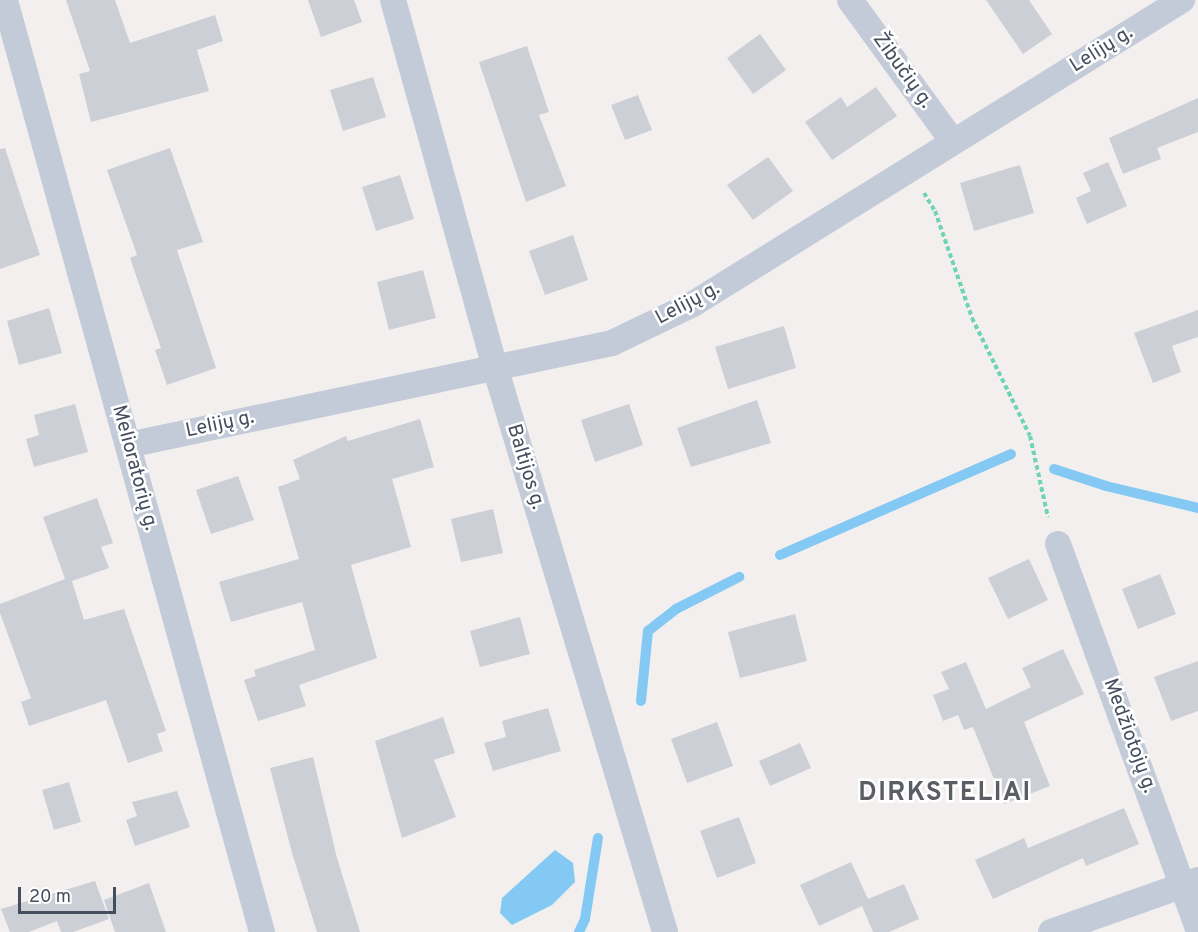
<!DOCTYPE html>
<meta charset="utf-8">
<style>
body{margin:0}
#map{position:relative;width:1198px;height:932px;overflow:hidden;background:#f2efee;font-family:Overpass,sans-serif}
div>[style]{position:absolute}
.water>*{inset:0;background:#83c9f3}
.stream>*{height:10px;margin:-5px;padding:0 5px;transform-origin:5px;border-radius:5px;background:#83c9f3}
.building>*{inset:0;background:#cdcfd7}
.path>*{height:4px;margin-top:-2px;transform-origin:0;background:repeating-linear-gradient(90deg,#6ed4b3 0 4.5px,transparent 0 7.5px)}
.street>*{height:26px;margin:-13px;padding:0 13px;transform-origin:13px;border-radius:13px;background:#c4cbd8}
span{translate:-50% -50%;white-space:nowrap;text-align:center;line-height:1.15;-webkit-text-stroke:5px #fff;paint-order:stroke}
.street-label{font-size:20px;color:#454e5e}
.district-label{font-size:26px;color:#5b5d64;font-weight:700;letter-spacing:1.5px}
.scale{position:absolute;left:18px;top:887px;width:98px;height:27px;box-sizing:border-box;border:3px solid #454e5e;border-top:0;padding-left:8px;font-size:18px;line-height:21px;white-space:nowrap;color:#454e5e;-webkit-text-stroke:4px #fff;paint-order:stroke}
</style>
<div id="map">
<div class="water">
<i style="clip-path:polygon(555px 850px,573px 863px,575px 882px,552px 905px,512px 925px,500px 913px,502px 898px)"></i>
</div>
<div class="stream">
<i style="left:1054px;top:469px;width:55px;rotate:18.1deg"></i>
<i style="left:1106px;top:486px;width:95px;rotate:13.4deg"></i>
<i style="left:780px;top:555px;width:252px;rotate:-23.6deg"></i>
<i style="left:641px;top:701px;width:70px;rotate:-84.3deg"></i>
<i style="left:648px;top:631px;width:36px;rotate:-38deg"></i>
<i style="left:676px;top:609px;width:71px;rotate:-26.9deg"></i>
<i style="left:579px;top:932px;width:14px;rotate:-65deg"></i>
<i style="left:585px;top:919px;width:82px;rotate:-80.9deg"></i>
</div>
<div class="building">
<i style="clip-path:polygon(66px 0,115px 0,130px 43px,215px 15px,223px 41px,197px 50px,209px 91px,91px 122px,79px 74px,90px 71px)"></i>
<i style="clip-path:polygon(308px 0,354px 0,362px 22px,321px 37px)"></i>
<i style="clip-path:polygon(986px 0,1029px 0,1052px 34px,1023px 54px)"></i>
<i style="clip-path:polygon(760px 34px,786px 70px,753px 94px,727px 58px)"></i>
<i style="clip-path:polygon(527px 46px,549px 112px,539px 115px,566px 186px,526px 202px,479px 62px)"></i>
<i style="clip-path:polygon(373px 77px,386px 117px,343px 131px,330px 90px)"></i>
<i style="clip-path:polygon(876px 87px,897px 116px,832px 160px,805px 122px,841px 97px,847px 107px)"></i>
<i style="clip-path:polygon(638px 95px,652px 130px,625px 140px,611px 105px)"></i>
<i style="clip-path:polygon(1198px 98px,1198px 132px,1157px 148px,1161px 159px,1123px 174px,1109px 138px)"></i>
<i style="clip-path:polygon(5px 148px,40px 255px,0 269px,0 149px)"></i>
<i style="clip-path:polygon(170px 148px,203px 242px,177px 250px,216px 368px,167px 385px,155px 350px,161px 348px,130px 258px,137px 255px,107px 170px)"></i>
<i style="clip-path:polygon(768px 157px,793px 191px,753px 220px,727px 185px)"></i>
<i style="clip-path:polygon(1108px 162px,1127px 206px,1087px 224px,1076px 198px,1091px 191px,1083px 173px)"></i>
<i style="clip-path:polygon(1020px 165px,1034px 213px,974px 231px,960px 183px)"></i>
<i style="clip-path:polygon(400px 175px,414px 219px,376px 231px,362px 187px)"></i>
<i style="clip-path:polygon(573px 235px,588px 280px,545px 295px,529px 251px)"></i>
<i style="clip-path:polygon(423px 270px,436px 318px,389px 330px,377px 282px)"></i>
<i style="clip-path:polygon(49px 308px,62px 353px,19px 365px,7px 321px)"></i>
<i style="clip-path:polygon(1198px 310px,1198px 337px,1172px 346px,1181px 372px,1153px 383px,1134px 333px)"></i>
<i style="clip-path:polygon(784px 326px,796px 368px,728px 389px,715px 347px)"></i>
<i style="clip-path:polygon(757px 400px,771px 443px,691px 467px,677px 428px)"></i>
<i style="clip-path:polygon(75px 404px,88px 452px,34px 467px,26px 439px,39px 435px,34px 415px)"></i>
<i style="clip-path:polygon(629px 404px,643px 445px,595px 462px,581px 420px)"></i>
<i style="clip-path:polygon(420px 419px,434px 467px,392px 479px,411px 547px,351px 565px,377px 658px,299px 685px,306px 706px,258px 721px,244px 680px,256px 676px,254px 670px,315px 650px,302px 602px,231px 622px,219px 582px,299px 559px,278px 487px,300px 479px,293px 460px,346px 436px,348px 441px)"></i>
<i style="clip-path:polygon(238px 476px,254px 520px,211px 534px,196px 490px)"></i>
<i style="clip-path:polygon(97px 498px,113px 543px,101px 547px,109px 568px,72px 581px,84px 620px,124px 609px,166px 731px,157px 734px,163px 751px,128px 763px,106px 700px,29px 726px,21px 702px,31px 698px,0 613px,0 604px,65px 579px,43px 517px)"></i>
<i style="clip-path:polygon(493px 509px,503px 553px,461px 562px,451px 519px)"></i>
<i style="clip-path:polygon(1029px 559px,1048px 600px,1008px 619px,988px 578px)"></i>
<i style="clip-path:polygon(1160px 574px,1176px 614px,1138px 629px,1122px 589px)"></i>
<i style="clip-path:polygon(795px 614px,807px 661px,740px 678px,728px 632px)"></i>
<i style="clip-path:polygon(520px 617px,530px 654px,480px 667px,470px 631px)"></i>
<i style="clip-path:polygon(1063px 649px,1084px 694px,1024px 722px,1050px 786px,1004px 804px,973px 727px,964px 730px,958px 715px,943px 721px,933px 695px,949px 689px,941px 672px,966px 662px,986px 709px,1031px 687px,1022px 668px)"></i>
<i style="clip-path:polygon(1198px 661px,1198px 711px,1171px 721px,1154px 677px)"></i>
<i style="clip-path:polygon(548px 708px,561px 751px,493px 771px,484px 743px,506px 737px,502px 721px)"></i>
<i style="clip-path:polygon(443px 717px,455px 753px,434px 760px,456px 817px,402px 838px,375px 741px)"></i>
<i style="clip-path:polygon(717px 722px,733px 766px,687px 783px,671px 739px)"></i>
<i style="clip-path:polygon(800px 743px,811px 768px,770px 786px,759px 761px)"></i>
<i style="clip-path:polygon(313px 757px,337px 858px,360px 932px,317px 932px,292px 853px,270px 768px)"></i>
<i style="clip-path:polygon(69px 782px,81px 822px,54px 830px,42px 790px)"></i>
<i style="clip-path:polygon(177px 791px,190px 827px,135px 846px,126px 820px,137px 816px,132px 802px)"></i>
<i style="clip-path:polygon(1124px 808px,1139px 844px,1086px 866px,1083px 858px,993px 899px,975px 860px,1024px 838px,1028px 848px)"></i>
<i style="clip-path:polygon(739px 817px,756px 863px,717px 878px,700px 831px)"></i>
<i style="clip-path:polygon(851px 862px,868px 899px,904px 884px,919px 919px,889px 932px,873px 932px,862px 906px,819px 926px,800px 885px)"></i>
<i style="clip-path:polygon(95px 881px,109px 919px,73px 932px,61px 932px,57px 921px,29px 932px,10px 932px,1px 909px)"></i>
<i style="clip-path:polygon(149px 883px,166px 932px,115px 932px,104px 900px)"></i>
</div>
<div class="path">
<i style="left:924px;top:193px;width:21px;rotate:59deg"></i>
<i style="left:935px;top:211px;width:113px;rotate:70.9deg"></i>
<i style="left:972px;top:318px;width:131px;rotate:63.8deg"></i>
<i style="left:1030px;top:436px;width:83px;rotate:77.5deg"></i>
</div>
<div class="street">
<i style="left:393px;top:0;width:381px;rotate:74.5deg"></i>
<i style="left:495px;top:367px;width:590px;rotate:73.25deg"></i>
<i style="left:850px;top:0;width:175px;rotate:54deg"></i>
<i style="left:6px;top:4px;width:963px;rotate:74.58deg"></i>
<i style="left:128px;top:445px;width:495px;rotate:-11.9deg"></i>
<i style="left:612px;top:343px;width:90px;rotate:-25.7deg"></i>
<i style="left:693px;top:304px;width:576px;rotate:-31.87deg"></i>
<i style="left:1058px;top:544px;width:409px;rotate:70deg"></i>
<i style="left:1051px;top:932px;width:156px;rotate:-19.5deg"></i>
</div>
<div class="street-label">
<span style="left:1102px;top:50px;rotate:-32deg">Lelijų g.</span>
<span style="left:902px;top:71px;rotate:54deg">Žibučių g.</span>
<span style="left:688px;top:304px;rotate:-28deg">Lelijų g.</span>
<span style="left:220px;top:425px;rotate:-12deg">Lelijų g.</span>
<span style="left:525px;top:467px;rotate:73deg">Baltijos g.</span>
<span style="left:134px;top:468px;rotate:75deg">Melioratorių g.</span>
<span style="left:1129px;top:736px;rotate:70deg">Medžiotojų g.</span>
</div>
<div class="district-label">
<span style="left:945px;top:794px">DIRKSTELIAI</span>
</div>
<div class="scale">20 m</div>
</div>
